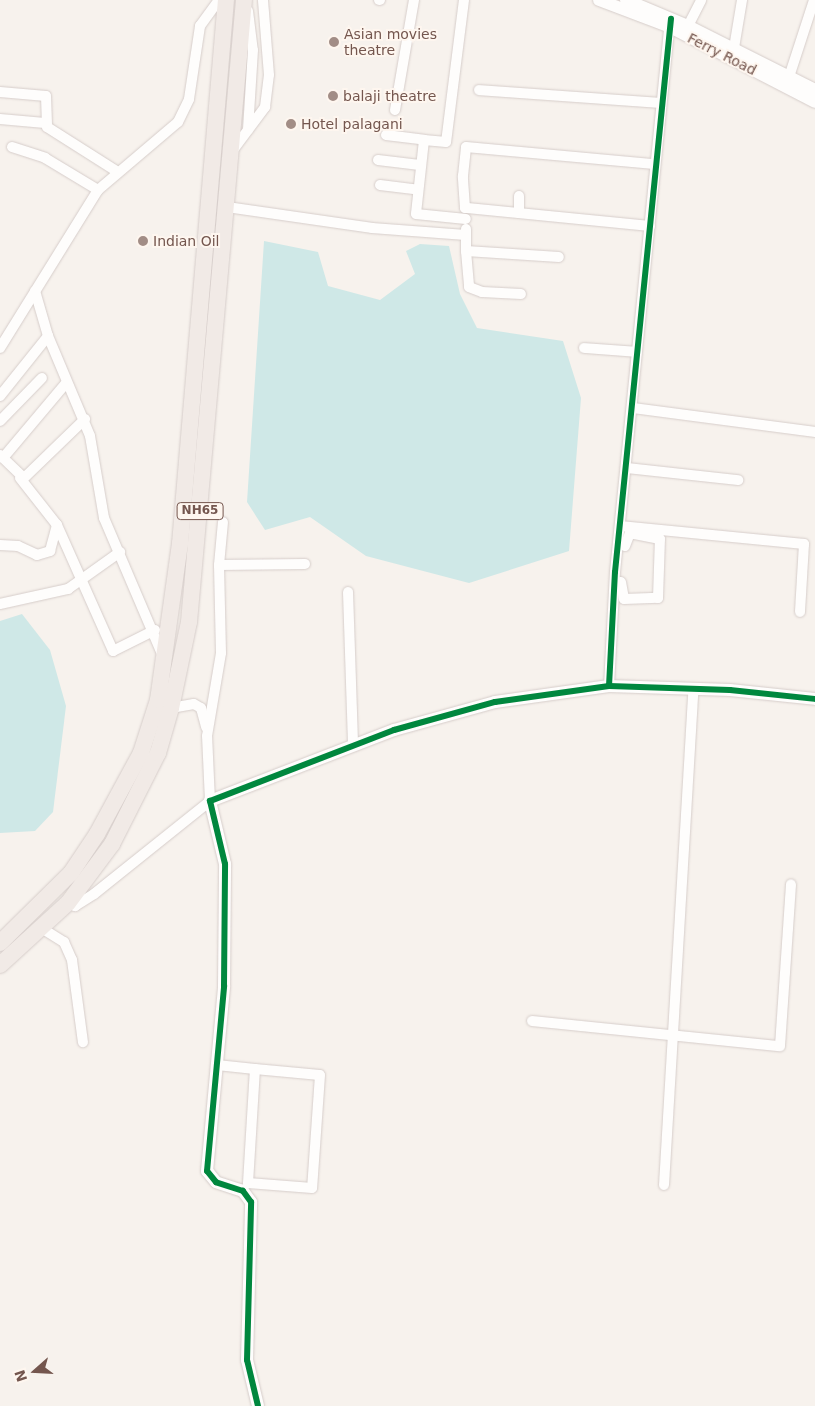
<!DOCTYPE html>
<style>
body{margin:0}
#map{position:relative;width:815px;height:1406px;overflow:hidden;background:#f7f2ed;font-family:"DejaVu Sans",sans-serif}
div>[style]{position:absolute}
.water>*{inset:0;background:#cfe8e7}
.roads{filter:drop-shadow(0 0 1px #d6cdca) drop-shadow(0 0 1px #d6cdca)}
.minor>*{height:10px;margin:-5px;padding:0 5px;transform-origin:5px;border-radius:5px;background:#fefdfc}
.tertiary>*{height:12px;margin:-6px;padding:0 6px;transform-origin:6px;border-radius:6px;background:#fefdfc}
.trunk>*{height:16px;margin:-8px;padding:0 8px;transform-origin:8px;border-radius:8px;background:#f1eae6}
.cycleway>*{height:6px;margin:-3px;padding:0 3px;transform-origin:3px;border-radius:3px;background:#00873e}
.dots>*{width:14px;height:14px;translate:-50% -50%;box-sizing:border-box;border:2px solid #fef6ef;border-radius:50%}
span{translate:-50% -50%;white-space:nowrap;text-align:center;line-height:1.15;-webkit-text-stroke:4px #fef6ef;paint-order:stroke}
.shield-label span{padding:1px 4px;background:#fef6ef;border:1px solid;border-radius:4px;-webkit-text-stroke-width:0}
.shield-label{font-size:12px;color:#74564e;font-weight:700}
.poi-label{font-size:14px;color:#74564e}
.left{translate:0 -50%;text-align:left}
.street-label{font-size:14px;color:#74564e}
.north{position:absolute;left:10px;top:1346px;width:50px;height:50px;-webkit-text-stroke:4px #fef6ef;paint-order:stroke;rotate:251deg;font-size:14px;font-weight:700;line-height:20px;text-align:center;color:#74564e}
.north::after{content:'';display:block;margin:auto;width:18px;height:22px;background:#74564e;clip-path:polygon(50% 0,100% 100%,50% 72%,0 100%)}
</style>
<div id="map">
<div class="water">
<i style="clip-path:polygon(264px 241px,318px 252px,328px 286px,380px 300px,415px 274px,406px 251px,420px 244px,449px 246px,460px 294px,477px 328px,563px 341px,581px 398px,569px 551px,469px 583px,366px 556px,310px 517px,265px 530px,247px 502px)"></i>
<i style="clip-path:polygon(22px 614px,50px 650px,66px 706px,53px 812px,35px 831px,0 833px,0 621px)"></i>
</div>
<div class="roads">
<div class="minor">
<i style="left:379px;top:0;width:1px"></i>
<i style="left:464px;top:0;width:143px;rotate:97.2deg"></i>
<i style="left:446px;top:142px;width:22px;rotate:-175deg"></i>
<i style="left:424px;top:140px;width:74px;rotate:96.2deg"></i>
<i style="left:416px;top:214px;width:50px;rotate:5.7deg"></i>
<i style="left:248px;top:11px;width:39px;rotate:83deg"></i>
<i style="left:253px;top:50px;width:80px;rotate:93.6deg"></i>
<i style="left:688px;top:26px;width:29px;rotate:-63deg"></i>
<i style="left:734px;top:48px;width:49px;rotate:-80.5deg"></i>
<i style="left:789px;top:77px;width:81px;rotate:-72deg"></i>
<i style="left:479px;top:90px;width:181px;rotate:4.1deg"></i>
<i style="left:0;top:92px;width:46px;rotate:5deg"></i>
<i style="left:46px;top:96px;width:31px;rotate:88deg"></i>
<i style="left:47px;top:127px;width:84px;rotate:32.4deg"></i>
<i style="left:395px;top:110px;width:112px;rotate:-80.2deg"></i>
<i style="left:0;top:119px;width:45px;rotate:5.1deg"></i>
<i style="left:386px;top:135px;width:38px;rotate:7deg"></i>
<i style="left:12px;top:147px;width:35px;rotate:18deg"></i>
<i style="left:45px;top:158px;width:62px;rotate:31.1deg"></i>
<i style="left:233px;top:150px;width:54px;rotate:-53.3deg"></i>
<i style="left:265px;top:107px;width:32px;rotate:-83deg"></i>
<i style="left:269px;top:75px;width:75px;rotate:-94.6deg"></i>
<i style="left:378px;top:160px;width:42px;rotate:6.8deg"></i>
<i style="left:380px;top:185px;width:38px;rotate:7deg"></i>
<i style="left:227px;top:207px;width:147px;rotate:8.2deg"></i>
<i style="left:372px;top:228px;width:94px;rotate:4.3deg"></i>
<i style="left:519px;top:213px;width:17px;rotate:-90deg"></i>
<i style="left:650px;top:226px;width:186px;rotate:-174.4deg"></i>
<i style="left:465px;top:208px;width:32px;rotate:-94deg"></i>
<i style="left:463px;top:176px;width:29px;rotate:-84deg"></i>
<i style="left:466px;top:147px;width:189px;rotate:5.2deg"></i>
<i style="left:466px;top:229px;width:22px;rotate:90deg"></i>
<i style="left:466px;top:251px;width:93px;rotate:3.7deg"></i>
<i style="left:466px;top:251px;width:36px;rotate:85deg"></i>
<i style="left:469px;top:287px;width:14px;rotate:21deg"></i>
<i style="left:482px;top:292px;width:39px;rotate:3deg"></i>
<i style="left:35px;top:291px;width:47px;rotate:73.9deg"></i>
<i style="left:48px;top:336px;width:108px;rotate:67.2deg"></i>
<i style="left:90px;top:436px;width:83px;rotate:80.3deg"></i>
<i style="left:104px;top:518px;width:148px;rotate:66.9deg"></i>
<i style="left:0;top:348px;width:186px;rotate:-58.2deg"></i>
<i style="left:98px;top:190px;width:105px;rotate:-40.4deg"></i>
<i style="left:178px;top:122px;width:25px;rotate:-64deg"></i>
<i style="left:189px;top:99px;width:74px;rotate:-81.4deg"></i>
<i style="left:200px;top:26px;width:32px;rotate:-54deg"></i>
<i style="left:584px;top:348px;width:53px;rotate:4.3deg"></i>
<i style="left:0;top:396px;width:77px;rotate:-51.3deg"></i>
<i style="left:633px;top:408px;width:184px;rotate:7.5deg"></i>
<i style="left:0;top:421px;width:60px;rotate:-45.7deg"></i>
<i style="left:0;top:455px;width:33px;rotate:44deg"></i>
<i style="left:24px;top:478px;width:85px;rotate:-44deg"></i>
<i style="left:3px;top:458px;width:99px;rotate:-49.9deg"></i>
<i style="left:627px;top:468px;width:112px;rotate:6.2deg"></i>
<i style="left:20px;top:478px;width:60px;rotate:51.8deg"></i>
<i style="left:57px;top:525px;width:138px;rotate:66deg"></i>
<i style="left:113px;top:651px;width:47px;rotate:-26.6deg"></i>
<i style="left:620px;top:526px;width:185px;rotate:5.6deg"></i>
<i style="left:804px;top:544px;width:68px;rotate:93.4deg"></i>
<i style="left:0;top:545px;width:18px;rotate:3deg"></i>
<i style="left:18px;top:546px;width:21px;rotate:25deg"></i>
<i style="left:37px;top:555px;width:14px;rotate:-17deg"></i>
<i style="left:50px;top:551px;width:27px;rotate:-75deg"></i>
<i style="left:219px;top:565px;width:86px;rotate:-0.7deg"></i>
<i style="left:621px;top:582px;width:17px;rotate:80deg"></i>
<i style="left:624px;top:599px;width:34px;rotate:-2deg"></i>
<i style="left:658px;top:598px;width:59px;rotate:-88.1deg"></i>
<i style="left:660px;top:539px;width:31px;rotate:-169deg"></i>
<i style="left:630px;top:533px;width:14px;rotate:111deg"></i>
<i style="left:348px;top:592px;width:153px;rotate:88.1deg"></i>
<i style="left:0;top:604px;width:70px;rotate:-12.4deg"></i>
<i style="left:68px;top:589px;width:64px;rotate:-35.4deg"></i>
<i style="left:609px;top:686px;width:114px;rotate:-87deg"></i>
<i style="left:615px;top:572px;width:555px;rotate:-84.31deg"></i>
<i style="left:171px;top:708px;width:23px;rotate:-10deg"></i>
<i style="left:194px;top:704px;width:8px;rotate:30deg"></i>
<i style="left:201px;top:708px;width:20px;rotate:75deg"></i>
<i style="left:68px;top:903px;width:8px;rotate:23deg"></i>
<i style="left:75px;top:906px;width:22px;rotate:-32deg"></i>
<i style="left:94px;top:894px;width:149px;rotate:-38.7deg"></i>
<i style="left:210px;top:801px;width:65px;rotate:-92.6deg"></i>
<i style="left:207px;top:736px;width:84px;rotate:-80.4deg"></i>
<i style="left:221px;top:653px;width:88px;rotate:-91.3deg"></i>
<i style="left:219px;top:565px;width:43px;rotate:-84.7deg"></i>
<i style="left:43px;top:929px;width:25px;rotate:32deg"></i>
<i style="left:64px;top:942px;width:20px;rotate:66deg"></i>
<i style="left:72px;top:960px;width:83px;rotate:82.4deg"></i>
<i style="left:532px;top:1021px;width:249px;rotate:5.8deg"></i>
<i style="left:780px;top:1046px;width:162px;rotate:-86.1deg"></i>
<i style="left:217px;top:1065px;width:38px;rotate:6deg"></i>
<i style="left:255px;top:1069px;width:65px;rotate:5.3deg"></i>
<i style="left:320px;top:1075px;width:113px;rotate:94deg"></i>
<i style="left:312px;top:1188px;width:64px;rotate:-175.5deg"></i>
<i style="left:248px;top:1183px;width:114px;rotate:-86.5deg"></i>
<i style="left:664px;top:1185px;width:496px;rotate:-86.6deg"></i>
</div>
<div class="tertiary">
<i style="left:599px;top:0;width:74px;rotate:20.6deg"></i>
<i style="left:668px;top:26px;width:165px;rotate:27.3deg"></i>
<i style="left:626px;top:0;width:67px;rotate:22.8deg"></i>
<i style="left:688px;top:26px;width:142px;rotate:26.7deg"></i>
<i style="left:258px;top:1406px;width:47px;rotate:-103.4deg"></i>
<i style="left:247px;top:1360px;width:158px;rotate:-88.5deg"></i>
<i style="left:251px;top:1202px;width:14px;rotate:-126deg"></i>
<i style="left:243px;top:1191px;width:28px;rotate:-162deg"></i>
<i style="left:216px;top:1182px;width:14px;rotate:-129deg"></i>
<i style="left:207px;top:1171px;width:186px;rotate:-84.7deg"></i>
<i style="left:224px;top:986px;width:122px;rotate:-89.5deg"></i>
<i style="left:225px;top:864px;width:65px;rotate:-103.4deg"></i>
<i style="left:210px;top:801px;width:197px;rotate:-21.1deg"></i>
<i style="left:394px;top:730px;width:105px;rotate:-15.5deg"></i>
<i style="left:495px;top:702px;width:115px;rotate:-8deg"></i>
<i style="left:609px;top:686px;width:121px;rotate:1.9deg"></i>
<i style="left:730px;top:690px;width:85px;rotate:6deg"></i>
</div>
<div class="trunk">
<i style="left:0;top:943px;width:100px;rotate:-44.6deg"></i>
<i style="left:71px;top:873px;width:47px;rotate:-56.3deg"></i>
<i style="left:97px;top:834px;width:92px;rotate:-61.5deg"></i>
<i style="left:141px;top:753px;width:56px;rotate:-72.2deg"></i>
<i style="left:158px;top:700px;width:158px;rotate:-82deg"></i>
<i style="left:180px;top:544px;width:546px;rotate:-85.17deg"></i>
<i style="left:0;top:965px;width:92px;rotate:-42.4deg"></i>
<i style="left:68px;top:903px;width:74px;rotate:-53.3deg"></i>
<i style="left:112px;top:844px;width:102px;rotate:-63.2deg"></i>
<i style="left:158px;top:753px;width:47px;rotate:-73.9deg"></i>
<i style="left:171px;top:708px;width:88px;rotate:-78.2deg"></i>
<i style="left:189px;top:622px;width:624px;rotate:-84.95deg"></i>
</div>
</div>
<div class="cycleway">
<i style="left:609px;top:686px;width:114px;rotate:-87deg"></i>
<i style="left:615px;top:572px;width:556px;rotate:-84.22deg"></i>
<i style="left:258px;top:1406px;width:47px;rotate:-103.4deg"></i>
<i style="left:247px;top:1360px;width:158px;rotate:-88.5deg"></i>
<i style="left:251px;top:1202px;width:14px;rotate:-126deg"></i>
<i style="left:243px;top:1191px;width:28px;rotate:-162deg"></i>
<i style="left:216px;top:1182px;width:14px;rotate:-129deg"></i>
<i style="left:207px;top:1171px;width:186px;rotate:-84.7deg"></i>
<i style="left:224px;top:986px;width:122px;rotate:-89.5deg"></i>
<i style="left:225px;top:864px;width:65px;rotate:-103.4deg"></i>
<i style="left:210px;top:801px;width:197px;rotate:-21.1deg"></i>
<i style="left:394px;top:730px;width:105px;rotate:-15.5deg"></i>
<i style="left:495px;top:702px;width:115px;rotate:-8deg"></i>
<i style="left:609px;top:686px;width:121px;rotate:1.9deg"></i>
<i style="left:730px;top:690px;width:85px;rotate:6deg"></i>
</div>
<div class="dots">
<i style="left:334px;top:42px;background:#a28d86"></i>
<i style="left:333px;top:96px;background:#a28d86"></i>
<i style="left:291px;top:124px;background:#a28d86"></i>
<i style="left:143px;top:241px;background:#a28d86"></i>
</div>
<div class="shield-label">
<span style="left:200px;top:511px">NH65</span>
</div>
<div class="poi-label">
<span class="left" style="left:344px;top:42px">Asian movies<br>theatre</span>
<span class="left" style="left:343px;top:96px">balaji theatre</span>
<span class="left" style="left:301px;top:124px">Hotel palagani</span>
<span class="left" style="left:153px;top:241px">Indian Oil</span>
</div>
<div class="street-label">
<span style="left:722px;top:54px;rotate:27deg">Ferry Road</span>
</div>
<div class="north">N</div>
</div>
